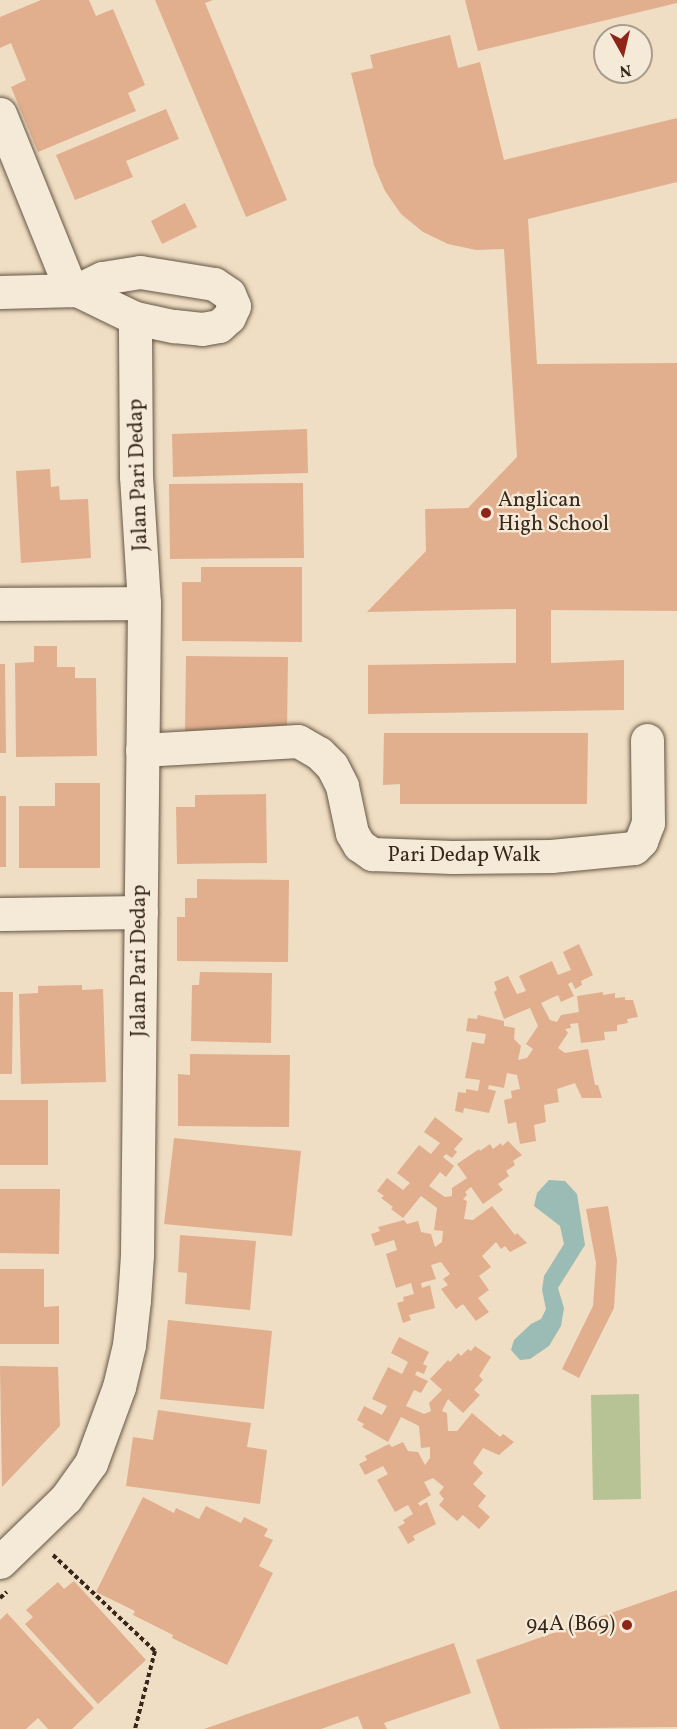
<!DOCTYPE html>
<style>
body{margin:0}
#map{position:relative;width:677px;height:1729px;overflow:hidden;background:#efdec3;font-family:Vollkorn,serif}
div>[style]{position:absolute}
.green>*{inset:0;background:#b7c295}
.water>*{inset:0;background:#9abcb4}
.building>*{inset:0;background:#e1af8e}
.path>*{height:4px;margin-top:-2px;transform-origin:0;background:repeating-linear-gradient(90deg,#38281b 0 4.5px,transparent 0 7.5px)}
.roads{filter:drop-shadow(0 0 2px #665645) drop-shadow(0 0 2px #665645)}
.minor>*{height:33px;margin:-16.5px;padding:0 16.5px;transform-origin:16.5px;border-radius:16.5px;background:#f5ead8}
.dots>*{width:16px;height:16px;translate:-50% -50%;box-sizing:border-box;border:3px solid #f5ead8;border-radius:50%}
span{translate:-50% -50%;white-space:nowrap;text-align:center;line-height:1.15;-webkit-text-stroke:4.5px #f5ead8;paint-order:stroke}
.street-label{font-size:21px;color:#38281b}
.poi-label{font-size:21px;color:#38281b}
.left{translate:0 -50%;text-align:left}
.right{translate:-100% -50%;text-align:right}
.north{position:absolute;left:593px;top:24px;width:60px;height:60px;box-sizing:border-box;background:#f5ead8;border:2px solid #a99c8c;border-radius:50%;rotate:172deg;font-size:16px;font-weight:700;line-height:24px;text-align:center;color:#38281b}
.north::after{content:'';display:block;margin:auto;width:21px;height:27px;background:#8f2418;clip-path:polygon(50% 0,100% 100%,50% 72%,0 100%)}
</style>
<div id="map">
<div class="green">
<i style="clip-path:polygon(639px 1394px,641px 1499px,593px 1500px,591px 1395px)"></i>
</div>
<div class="water">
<i style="clip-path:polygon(549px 1180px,565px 1181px,577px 1194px,585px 1245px,558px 1288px,564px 1308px,561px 1326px,549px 1346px,530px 1359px,520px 1360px,511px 1350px,514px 1340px,531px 1324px,541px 1319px,546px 1309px,542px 1290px,544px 1276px,564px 1244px,560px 1226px,534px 1206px,537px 1193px)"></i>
</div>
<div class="building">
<i style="clip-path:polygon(41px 0,89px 0,96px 16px,113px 9px,145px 85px,128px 93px,136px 111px,38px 152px,11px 87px,26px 80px,11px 43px,0 48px,0 17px)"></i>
<i style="clip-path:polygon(155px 0,213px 0,205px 3px,287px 200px,246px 217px)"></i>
<i style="clip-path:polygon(465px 0,677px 0,677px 3px,478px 51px)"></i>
<i style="clip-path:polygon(450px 35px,458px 68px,480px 62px,504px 160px,677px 118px,677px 182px,528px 219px,537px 364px,677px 363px,677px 611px,551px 610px,551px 663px,624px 660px,624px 710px,368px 714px,368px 665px,516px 663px,516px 609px,367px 612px,426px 551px,425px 509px,468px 508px,517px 457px,504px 249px,476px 250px,448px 244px,423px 232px,401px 214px,385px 191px,374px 165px,351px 73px,373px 68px,370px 55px)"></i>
<i style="clip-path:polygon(166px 109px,179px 139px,126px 161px,133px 177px,75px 200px,56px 155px)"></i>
<i style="clip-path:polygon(185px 203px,197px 227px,162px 244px,151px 221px)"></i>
<i style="clip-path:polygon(307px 429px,308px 473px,173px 477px,172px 434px)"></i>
<i style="clip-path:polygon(50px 469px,51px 487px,59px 486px,60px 500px,88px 499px,91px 558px,21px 563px,16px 471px)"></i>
<i style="clip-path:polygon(303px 483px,304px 558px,170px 559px,169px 484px)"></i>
<i style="clip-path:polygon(201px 567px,302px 567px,302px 642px,182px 641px,182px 582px,201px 582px)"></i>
<i style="clip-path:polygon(34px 646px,57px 646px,57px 667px,75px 667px,75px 678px,96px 678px,97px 756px,16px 757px,15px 663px,34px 662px)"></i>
<i style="clip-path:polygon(186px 656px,288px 657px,287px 732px,185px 731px)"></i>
<i style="clip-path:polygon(0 664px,5px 664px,6px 753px,0 753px)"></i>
<i style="clip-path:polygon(384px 733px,588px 733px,587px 804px,400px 804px,400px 784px,383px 785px)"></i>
<i style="clip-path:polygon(55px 783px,100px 783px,100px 868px,19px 868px,19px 806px,55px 806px)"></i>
<i style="clip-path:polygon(266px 794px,267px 863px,177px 864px,176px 807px,195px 807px,195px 795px)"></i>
<i style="clip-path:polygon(0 796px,6px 796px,6px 867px,0 867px)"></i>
<i style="clip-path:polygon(197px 879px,289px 880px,288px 962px,177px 961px,177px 917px,185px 917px,185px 898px,197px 898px)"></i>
<i style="clip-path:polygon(579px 944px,593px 975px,581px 981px,582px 985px,575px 989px,572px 982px,568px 984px,574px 996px,561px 1002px,558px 995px,541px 1003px,550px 1020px,557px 1022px,561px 1015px,579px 1012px,577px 996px,603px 992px,603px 995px,615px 993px,615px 998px,625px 997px,625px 1000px,633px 1000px,638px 1017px,627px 1019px,628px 1023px,617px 1025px,617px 1031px,604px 1032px,605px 1040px,581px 1043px,578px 1023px,570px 1024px,571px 1028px,565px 1029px,568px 1033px,558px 1048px,565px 1053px,588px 1049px,595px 1085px,598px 1085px,602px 1098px,582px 1098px,575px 1083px,557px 1089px,559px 1102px,544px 1105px,546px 1122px,534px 1125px,536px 1141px,520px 1144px,516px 1122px,508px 1124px,504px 1100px,512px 1098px,511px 1091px,520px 1089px,517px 1075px,507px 1073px,504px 1088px,489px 1085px,488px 1089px,496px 1091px,489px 1113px,464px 1108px,463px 1113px,455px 1111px,458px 1092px,466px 1093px,466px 1089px,478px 1091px,480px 1080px,465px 1078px,472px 1042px,484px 1044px,486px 1034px,466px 1031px,468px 1018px,477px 1019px,478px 1015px,504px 1021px,504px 1026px,515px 1028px,514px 1039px,521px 1046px,518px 1060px,527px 1058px,533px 1049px,526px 1044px,538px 1026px,530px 1008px,504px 1019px,494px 992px,497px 990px,494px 982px,508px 976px,517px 994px,526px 991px,519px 976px,552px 961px,558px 975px,571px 970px,563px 952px)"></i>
<i style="clip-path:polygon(200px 972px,272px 973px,271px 1043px,191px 1041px,192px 985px,199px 985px)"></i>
<i style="clip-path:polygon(82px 985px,82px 990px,103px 989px,106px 1082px,21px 1084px,19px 994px,38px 993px,38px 986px)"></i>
<i style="clip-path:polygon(0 992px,13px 992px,12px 1074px,0 1074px)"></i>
<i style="clip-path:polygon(190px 1054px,290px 1055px,289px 1127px,178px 1126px,178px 1074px,190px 1075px)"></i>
<i style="clip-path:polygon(0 1100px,48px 1100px,48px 1165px,0 1165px)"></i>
<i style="clip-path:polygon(435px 1117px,463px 1139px,454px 1149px,457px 1152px,452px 1158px,446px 1154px,443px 1157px,454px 1166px,446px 1177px,440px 1172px,429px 1186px,445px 1197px,452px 1196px,452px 1188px,467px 1178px,457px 1164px,479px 1149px,480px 1151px,490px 1144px,493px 1149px,501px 1143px,502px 1146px,508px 1141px,522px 1155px,513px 1161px,515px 1165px,506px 1171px,509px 1176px,498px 1184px,503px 1190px,483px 1204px,471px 1187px,465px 1192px,467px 1195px,463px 1199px,467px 1201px,464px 1219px,473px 1220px,492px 1206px,515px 1235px,517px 1233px,527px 1243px,510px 1252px,505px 1246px,501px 1249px,496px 1242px,482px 1256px,491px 1267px,479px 1276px,489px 1290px,478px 1298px,489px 1312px,476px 1321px,463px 1304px,456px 1309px,441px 1289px,448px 1285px,443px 1279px,450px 1274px,441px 1262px,431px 1265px,436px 1279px,421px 1283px,422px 1288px,430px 1285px,435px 1308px,409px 1315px,411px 1320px,403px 1323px,397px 1303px,404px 1301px,403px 1297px,414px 1294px,411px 1283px,396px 1288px,386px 1254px,397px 1250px,394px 1240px,375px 1246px,371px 1234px,380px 1231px,378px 1227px,404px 1220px,407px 1224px,418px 1221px,421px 1232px,431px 1234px,435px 1247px,442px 1242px,443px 1231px,434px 1230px,437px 1208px,421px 1196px,403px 1218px,391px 1209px,393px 1207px,381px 1198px,384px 1196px,377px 1191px,387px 1178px,403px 1190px,410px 1183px,397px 1173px,419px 1145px,431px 1154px,440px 1143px,424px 1132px)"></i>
<i style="clip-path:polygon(174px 1138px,301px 1151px,292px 1236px,164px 1224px)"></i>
<i style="clip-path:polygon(0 1189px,60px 1189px,59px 1254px,0 1253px)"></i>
<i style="clip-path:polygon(608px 1206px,617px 1260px,614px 1308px,579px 1378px,562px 1369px,593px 1306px,596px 1263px,586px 1209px)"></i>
<i style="clip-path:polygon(180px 1235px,256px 1241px,250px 1310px,185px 1304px,187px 1273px,178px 1272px)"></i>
<i style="clip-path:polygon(0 1269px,44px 1269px,44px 1307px,59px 1306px,59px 1344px,0 1344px)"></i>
<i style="clip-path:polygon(168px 1320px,272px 1331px,264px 1409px,160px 1399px)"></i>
<i style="clip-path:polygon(399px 1337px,429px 1352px,423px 1364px,427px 1366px,424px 1374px,417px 1371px,415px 1375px,428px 1381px,421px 1393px,414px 1390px,406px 1406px,424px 1414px,431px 1411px,429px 1403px,442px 1390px,430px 1379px,448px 1360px,450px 1362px,458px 1353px,461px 1356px,468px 1349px,471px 1351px,475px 1346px,491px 1357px,479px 1376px,483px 1380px,474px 1390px,480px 1395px,463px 1413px,448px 1399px,442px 1411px,447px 1413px,448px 1431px,457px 1431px,472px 1413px,500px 1437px,503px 1434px,514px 1442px,499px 1455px,483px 1448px,473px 1463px,483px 1473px,473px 1484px,486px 1496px,478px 1506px,490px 1517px,479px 1529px,463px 1515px,457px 1521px,439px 1505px,444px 1499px,439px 1493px,444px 1487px,433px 1478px,424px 1482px,431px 1495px,418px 1503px,420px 1506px,427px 1502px,436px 1524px,413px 1536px,415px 1540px,408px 1544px,398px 1527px,405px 1523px,403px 1520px,413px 1514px,408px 1505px,395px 1512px,377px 1480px,388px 1474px,383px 1466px,365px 1475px,359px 1464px,367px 1460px,365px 1456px,389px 1444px,392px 1447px,403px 1442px,408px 1451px,418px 1452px,425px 1465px,430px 1458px,430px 1447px,421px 1448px,419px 1426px,401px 1417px,388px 1442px,362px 1427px,364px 1424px,357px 1420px,364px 1406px,382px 1415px,387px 1406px,372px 1399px,388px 1367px,402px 1374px,408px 1362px,391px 1353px)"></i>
<i style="clip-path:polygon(0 1366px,58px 1367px,60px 1426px,2px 1487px)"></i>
<i style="clip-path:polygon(158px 1410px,251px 1423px,247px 1447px,267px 1450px,260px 1504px,126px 1486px,133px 1437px,153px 1440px)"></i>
<i style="clip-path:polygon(143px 1497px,174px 1513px,176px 1508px,199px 1519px,206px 1506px,241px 1523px,244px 1517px,268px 1529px,264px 1536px,273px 1540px,259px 1566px,273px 1573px,227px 1665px,172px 1638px,173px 1635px,133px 1615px,135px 1611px,96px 1592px)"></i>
<i style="clip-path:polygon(74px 1581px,146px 1660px,98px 1704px,25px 1624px,33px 1617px,26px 1610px,58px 1582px,64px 1589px)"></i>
<i style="clip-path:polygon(677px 1590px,677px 1727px,500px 1729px,476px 1660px)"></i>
<i style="clip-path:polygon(7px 1613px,94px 1708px,72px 1729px,48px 1729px,38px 1718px,26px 1729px,0 1729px,0 1620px)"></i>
<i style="clip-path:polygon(454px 1643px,471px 1693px,384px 1723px,387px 1729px,363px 1729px,358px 1716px,321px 1729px,204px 1729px)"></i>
</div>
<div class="path">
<i style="left:53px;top:1555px;width:140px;rotate:43.3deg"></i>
<i style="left:155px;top:1651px;width:81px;rotate:104.4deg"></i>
<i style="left:0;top:1598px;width:9px;rotate:-41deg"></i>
</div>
<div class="roads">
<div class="minor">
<i style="left:0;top:114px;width:190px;rotate:68deg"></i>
<i style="left:0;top:292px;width:77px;rotate:-1.5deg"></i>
<i style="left:77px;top:290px;width:64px;rotate:25.8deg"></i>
<i style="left:135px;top:318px;width:40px;rotate:12deg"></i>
<i style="left:174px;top:326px;width:28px;rotate:6deg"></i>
<i style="left:202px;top:329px;width:17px;rotate:-10deg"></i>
<i style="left:219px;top:326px;width:13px;rotate:-42deg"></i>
<i style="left:229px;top:317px;width:12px;rotate:-66deg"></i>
<i style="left:234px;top:306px;width:13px;rotate:-113deg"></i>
<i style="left:229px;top:294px;width:18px;rotate:-146deg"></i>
<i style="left:214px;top:284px;width:75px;rotate:-170.8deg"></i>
<i style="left:140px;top:272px;width:38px;rotate:171deg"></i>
<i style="left:102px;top:278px;width:28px;rotate:154deg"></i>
<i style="left:0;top:604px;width:144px;rotate:-0.4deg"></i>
<i style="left:142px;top:750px;width:156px;rotate:-3.3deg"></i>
<i style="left:298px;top:741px;width:24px;rotate:30deg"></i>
<i style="left:319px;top:753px;width:18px;rotate:45deg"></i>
<i style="left:332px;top:766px;width:22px;rotate:63deg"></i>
<i style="left:342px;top:786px;width:48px;rotate:78deg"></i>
<i style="left:352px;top:833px;width:14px;rotate:60deg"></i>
<i style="left:359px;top:845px;width:16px;rotate:35deg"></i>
<i style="left:372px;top:854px;width:80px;rotate:2.1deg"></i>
<i style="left:452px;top:857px;width:99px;rotate:-0.6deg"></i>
<i style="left:551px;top:856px;width:83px;rotate:-5.5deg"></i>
<i style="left:634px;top:848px;width:10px;rotate:-45deg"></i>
<i style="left:641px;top:841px;width:19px;rotate:-69deg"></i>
<i style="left:648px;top:823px;width:83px;rotate:-90.7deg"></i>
<i style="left:0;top:914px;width:141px;rotate:-0.8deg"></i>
<i style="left:0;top:1562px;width:92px;rotate:-44.1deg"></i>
<i style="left:66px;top:1498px;width:43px;rotate:-54.5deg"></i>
<i style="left:91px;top:1463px;width:81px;rotate:-69.8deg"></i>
<i style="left:119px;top:1387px;width:43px;rotate:-76.6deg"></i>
<i style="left:129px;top:1345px;width:45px;rotate:-83.7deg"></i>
<i style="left:134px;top:1300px;width:45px;rotate:-86.2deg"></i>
<i style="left:137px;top:1255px;width:652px;rotate:-89.38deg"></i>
<i style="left:144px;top:603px;width:127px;rotate:-93.6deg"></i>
<i style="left:136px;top:476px;width:158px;rotate:-90.4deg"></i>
</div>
</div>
<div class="dots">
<i style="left:486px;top:513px;background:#8f2418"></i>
<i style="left:627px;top:1625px;background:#8f2418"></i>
</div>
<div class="street-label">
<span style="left:139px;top:475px;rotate:-92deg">Jalan Pari Dedap</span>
<span style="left:464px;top:856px">Pari Dedap Walk</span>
<span style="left:140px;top:961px;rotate:-90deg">Jalan Pari Dedap</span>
</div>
<div class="poi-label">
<span class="left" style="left:498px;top:513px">Anglican<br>High School</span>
<span class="right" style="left:615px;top:1625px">94A (B69)</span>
</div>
<div class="north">N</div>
</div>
